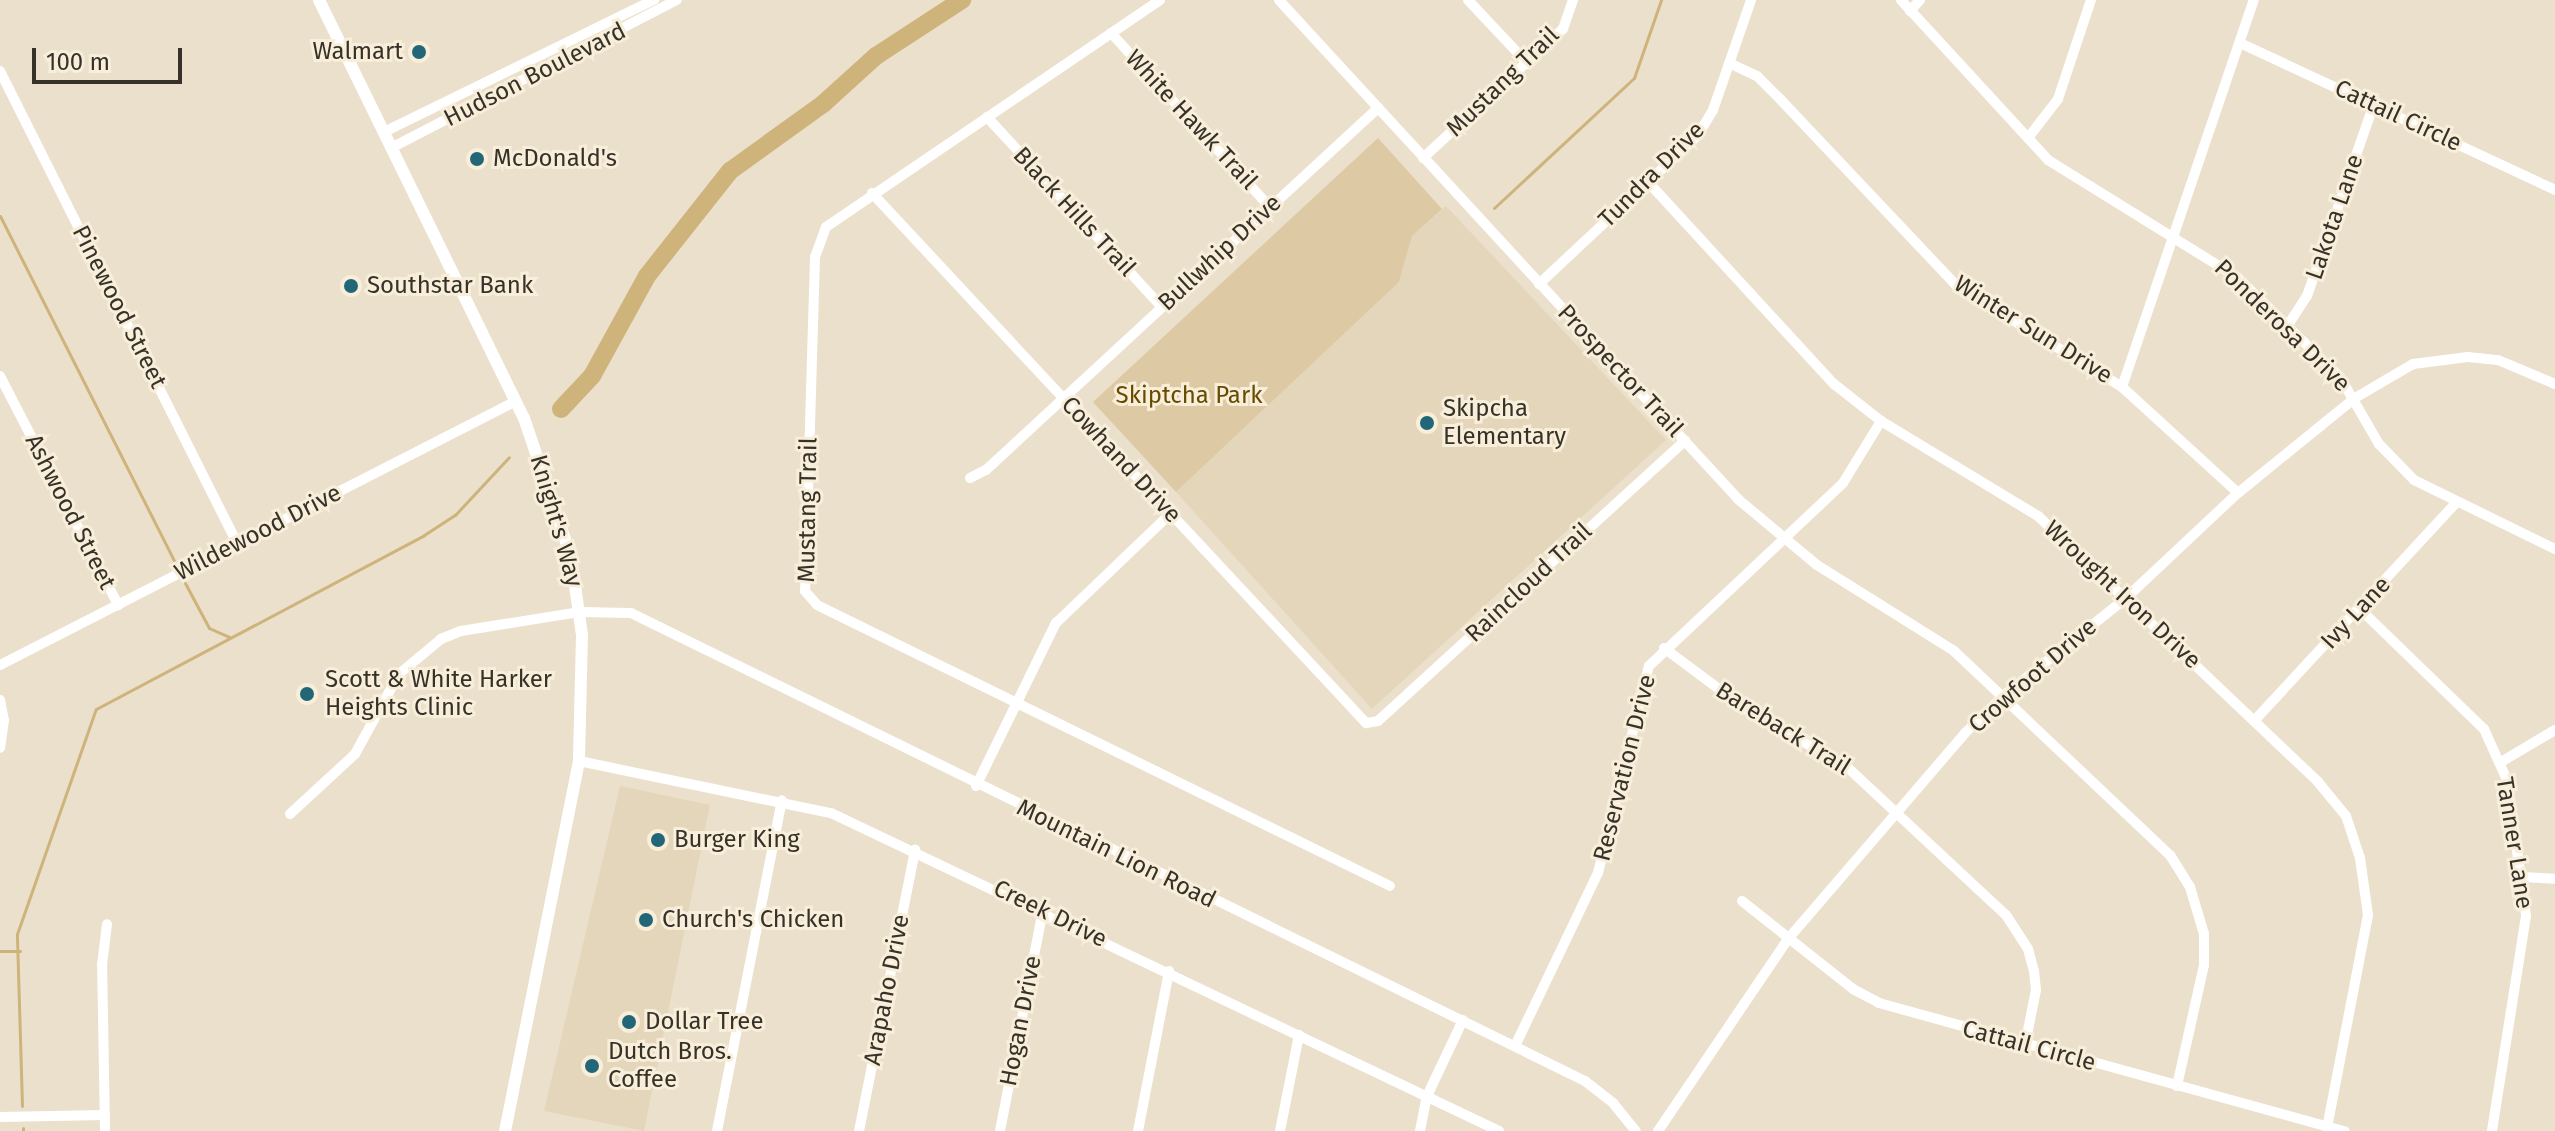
<!DOCTYPE html>
<style>
body{margin:0}
#map{position:relative;width:2555px;height:1131px;overflow:hidden;background:#ebe0cc;font-family:"Fira Sans",sans-serif}
div>[style]{position:absolute}
.built>*{inset:0;background:#e4d6bb}
.green>*{inset:0;background:#ddcaa5}
.stream>*{height:3px;margin:-1.5px;padding:0 1.5px;transform-origin:1.5px;border-radius:1.5px;background:#ceb37b}
.river>*{height:18px;margin:-9px;padding:0 9px;transform-origin:9px;border-radius:9px;background:#ceb37b}
.minor>*{height:10px;margin:-5px;padding:0 5px;transform-origin:5px;border-radius:5px;background:#fff}
.major>*{height:12px;margin:-6px;padding:0 6px;transform-origin:6px;border-radius:6px;background:#fff}
.dots>*{width:22px;height:22px;translate:-50% -50%;box-sizing:border-box;border:4px solid #f8eed9;border-radius:50%}
span{translate:-50% -50%;white-space:nowrap;text-align:center;line-height:1.15;-webkit-text-stroke:6px #f8eed9;paint-order:stroke}
.poi-label{font-size:24px;color:#36322a}
.right{translate:-100% -50%;text-align:right}
.left{translate:0 -50%;text-align:left}
.street-label{font-size:24px;color:#36322a}
.park-label{font-size:24px;color:#664b01}
.scale{position:absolute;left:32px;top:48px;width:150px;height:36px;box-sizing:border-box;border:4px solid #36322a;border-top:0;padding-left:10px;font-size:24px;line-height:28px;white-space:nowrap;color:#36322a;-webkit-text-stroke:6px #f8eed9;paint-order:stroke}
</style>
<div id="map">
<div class="built">
<i style="clip-path:polygon(1446px 206px,1666px 440px,1372px 709px,1176px 492px,1399px 282px,1412px 236px)"></i>
<i style="clip-path:polygon(620px 786px,710px 805px,644px 1131px,544px 1111px)"></i>
</div>
<div class="green">
<i style="clip-path:polygon(1378px 138px,1442px 209px,1412px 236px,1399px 282px,1176px 492px,1093px 402px)"></i>
</div>
<div class="stream">
<i style="left:1494px;top:208px;width:191px;rotate:-42.9deg"></i>
<i style="left:1634px;top:78px;width:83px;rotate:-70.9deg"></i>
<i style="left:0;top:216px;width:388px;rotate:63.2deg"></i>
<i style="left:185px;top:583px;width:51px;rotate:61.9deg"></i>
<i style="left:209px;top:628px;width:22px;rotate:24deg"></i>
<i style="left:0;top:951px;width:20px"></i>
<i style="left:22px;top:1106px;width:172px;rotate:-91.7deg"></i>
<i style="left:17px;top:934px;width:238px;rotate:-70.7deg"></i>
<i style="left:96px;top:709px;width:371px;rotate:-27.9deg"></i>
<i style="left:424px;top:535px;width:37px;rotate:-33deg"></i>
<i style="left:455px;top:515px;width:79px;rotate:-47deg"></i>
<i style="left:23px;top:1128px;width:3px;rotate:90deg"></i>
</div>
<div class="river">
<i style="left:561px;top:409px;width:45px;rotate:-46.8deg"></i>
<i style="left:592px;top:376px;width:114px;rotate:-61.2deg"></i>
<i style="left:647px;top:276px;width:134px;rotate:-51.7deg"></i>
<i style="left:730px;top:171px;width:115px;rotate:-35.8deg"></i>
<i style="left:823px;top:104px;width:72px;rotate:-42.2deg"></i>
<i style="left:876px;top:56px;width:103px;rotate:-33.1deg"></i>
</div>
<div class="minor">
<i style="left:1160px;top:0;width:404px;rotate:145.8deg"></i>
<i style="left:826px;top:227px;width:32px;rotate:110deg"></i>
<i style="left:815px;top:257px;width:334px;rotate:91.7deg"></i>
<i style="left:805px;top:591px;width:18px;rotate:49deg"></i>
<i style="left:817px;top:605px;width:638px;rotate:26.12deg"></i>
<i style="left:1279px;top:0;width:679px;rotate:47.39deg"></i>
<i style="left:1739px;top:500px;width:102px;rotate:39.8deg"></i>
<i style="left:1817px;top:565px;width:162px;rotate:32.1deg"></i>
<i style="left:1954px;top:651px;width:297px;rotate:43.4deg"></i>
<i style="left:2170px;top:855px;width:38px;rotate:58deg"></i>
<i style="left:2190px;top:887px;width:49px;rotate:73.4deg"></i>
<i style="left:2204px;top:934px;width:31px;rotate:90deg"></i>
<i style="left:2204px;top:965px;width:124px;rotate:102.6deg"></i>
<i style="left:1468px;top:0;width:88px;rotate:46.8deg"></i>
<i style="left:1901px;top:0;width:217px;rotate:47.4deg"></i>
<i style="left:2048px;top:160px;width:222px;rotate:31.8deg"></i>
<i style="left:2237px;top:277px;width:144px;rotate:44.2deg"></i>
<i style="left:2340px;top:377px;width:78px;rotate:59.8deg"></i>
<i style="left:2379px;top:444px;width:50px;rotate:45.8deg"></i>
<i style="left:2414px;top:480px;width:157px;rotate:26.1deg"></i>
<i style="left:1910px;top:11px;width:15px;rotate:-48deg"></i>
<i style="left:1111px;top:33px;width:236px;rotate:47.6deg"></i>
<i style="left:2240px;top:43px;width:348px;rotate:25deg"></i>
<i style="left:1729px;top:63px;width:31px;rotate:25deg"></i>
<i style="left:1757px;top:76px;width:33px;rotate:45deg"></i>
<i style="left:1780px;top:99px;width:257px;rotate:46.6deg"></i>
<i style="left:1957px;top:286px;width:193px;rotate:31.5deg"></i>
<i style="left:2122px;top:387px;width:157px;rotate:42.4deg"></i>
<i style="left:0;top:71px;width:528px;rotate:63.34deg"></i>
<i style="left:987px;top:117px;width:258px;rotate:47.4deg"></i>
<i style="left:384px;top:132px;width:301px;rotate:-26.1deg"></i>
<i style="left:2028px;top:138px;width:49px;rotate:-52.4deg"></i>
<i style="left:2058px;top:99px;width:104px;rotate:-71.6deg"></i>
<i style="left:391px;top:148px;width:322px;rotate:-27.4deg"></i>
<i style="left:1423px;top:158px;width:190px;rotate:-42.7deg"></i>
<i style="left:1563px;top:29px;width:31px;rotate:-71deg"></i>
<i style="left:1648px;top:182px;width:275px;rotate:47.4deg"></i>
<i style="left:1834px;top:384px;width:60px;rotate:38.2deg"></i>
<i style="left:1881px;top:421px;width:184px;rotate:31.2deg"></i>
<i style="left:2038px;top:516px;width:386px;rotate:43.5deg"></i>
<i style="left:2318px;top:782px;width:44px;rotate:50.5deg"></i>
<i style="left:2346px;top:816px;width:44px;rotate:71.6deg"></i>
<i style="left:2360px;top:858px;width:58px;rotate:82deg"></i>
<i style="left:2368px;top:915px;width:216px;rotate:100.9deg"></i>
<i style="left:872px;top:193px;width:725px;rotate:47.01deg"></i>
<i style="left:1366px;top:723px;width:12px;rotate:-9deg"></i>
<i style="left:1378px;top:721px;width:416px;rotate:-42.4deg"></i>
<i style="left:1539px;top:284px;width:218px;rotate:-43.1deg"></i>
<i style="left:1698px;top:135px;width:29px;rotate:-59deg"></i>
<i style="left:1713px;top:110px;width:116px;rotate:-70.9deg"></i>
<i style="left:2288px;top:325px;width:35px;rotate:-57deg"></i>
<i style="left:2307px;top:296px;width:203px;rotate:-70.8deg"></i>
<i style="left:0;top:376px;width:258px;rotate:62.7deg"></i>
<i style="left:2122px;top:387px;width:409px;rotate:-71.2deg"></i>
<i style="left:970px;top:478px;width:18px;rotate:-27deg"></i>
<i style="left:986px;top:470px;width:534px;rotate:-42.72deg"></i>
<i style="left:2360px;top:609px;width:173px;rotate:44.1deg"></i>
<i style="left:2484px;top:729px;width:56px;rotate:65.7deg"></i>
<i style="left:2507px;top:780px;width:137px;rotate:82deg"></i>
<i style="left:2526px;top:916px;width:218px;rotate:99deg"></i>
<i style="left:1664px;top:648px;width:107px;rotate:36.7deg"></i>
<i style="left:1750px;top:712px;width:109px;rotate:29.2deg"></i>
<i style="left:1845px;top:765px;width:220px;rotate:43deg"></i>
<i style="left:2006px;top:915px;width:40px;rotate:57.1deg"></i>
<i style="left:2028px;top:949px;width:23px;rotate:75deg"></i>
<i style="left:2034px;top:971px;width:19px;rotate:84deg"></i>
<i style="left:2036px;top:990px;width:56px;rotate:101.3deg"></i>
<i style="left:0;top:665px;width:580px;rotate:-27.1deg"></i>
<i style="left:0;top:700px;width:20px;rotate:79deg"></i>
<i style="left:4px;top:720px;width:28px;rotate:98deg"></i>
<i style="left:2254px;top:721px;width:297px;rotate:-47.2deg"></i>
<i style="left:579px;top:761px;width:257px;rotate:11.7deg"></i>
<i style="left:831px;top:813px;width:740px;rotate:25.46deg"></i>
<i style="left:2501px;top:762px;width:63px;rotate:-30.7deg"></i>
<i style="left:976px;top:786px;width:182px;rotate:-63.9deg"></i>
<i style="left:1056px;top:623px;width:159px;rotate:-43.7deg"></i>
<i style="left:290px;top:814px;width:88px;rotate:-42.7deg"></i>
<i style="left:355px;top:754px;width:91px;rotate:-61.2deg"></i>
<i style="left:399px;top:674px;width:55px;rotate:-39.8deg"></i>
<i style="left:441px;top:639px;width:22px;rotate:-22deg"></i>
<i style="left:461px;top:631px;width:121px;rotate:-9.1deg"></i>
<i style="left:580px;top:612px;width:51px;rotate:1.1deg"></i>
<i style="left:631px;top:613px;width:1063px;rotate:26.13deg"></i>
<i style="left:1585px;top:1081px;width:36px;rotate:38deg"></i>
<i style="left:1613px;top:1103px;width:36px;rotate:51deg"></i>
<i style="left:2522px;top:877px;width:33px;rotate:3deg"></i>
<i style="left:1742px;top:901px;width:142px;rotate:38.4deg"></i>
<i style="left:1853px;top:989px;width:30px;rotate:28deg"></i>
<i style="left:1879px;top:1003px;width:483px;rotate:15.4deg"></i>
<i style="left:1515px;top:1046px;width:192px;rotate:-64.4deg"></i>
<i style="left:1598px;top:873px;width:213px;rotate:-76.2deg"></i>
<i style="left:1649px;top:666px;width:267px;rotate:-43.3deg"></i>
<i style="left:1843px;top:483px;width:73px;rotate:-58.5deg"></i>
<i style="left:0;top:1117px;width:105px;rotate:-1.1deg"></i>
<i style="left:105px;top:1131px;width:166px;rotate:-91deg"></i>
<i style="left:102px;top:965px;width:41px;rotate:-83deg"></i>
<i style="left:717px;top:1131px;width:337px;rotate:-78.9deg"></i>
<i style="left:859px;top:1131px;width:287px;rotate:-78.7deg"></i>
<i style="left:1000px;top:1131px;width:225px;rotate:-79deg"></i>
<i style="left:1138px;top:1131px;width:163px;rotate:-79deg"></i>
<i style="left:1280px;top:1131px;width:98px;rotate:-78.8deg"></i>
<i style="left:1420px;top:1131px;width:36px;rotate:-79deg"></i>
<i style="left:1427px;top:1096px;width:84px;rotate:-64.7deg"></i>
<i style="left:1658px;top:1131px;width:232px;rotate:-55.9deg"></i>
<i style="left:1788px;top:939px;width:272px;rotate:-49.3deg"></i>
<i style="left:1965px;top:733px;width:52px;rotate:-44.2deg"></i>
<i style="left:2002px;top:697px;width:159px;rotate:-38.6deg"></i>
<i style="left:2126px;top:598px;width:154px;rotate:-43.2deg"></i>
<i style="left:2238px;top:493px;width:151px;rotate:-39.1deg"></i>
<i style="left:2355px;top:398px;width:67px;rotate:-30.4deg"></i>
<i style="left:2413px;top:364px;width:55px;rotate:-7.3deg"></i>
<i style="left:2468px;top:357px;width:30px;rotate:6deg"></i>
<i style="left:2498px;top:360px;width:62px;rotate:22.8deg"></i>
</div>
<div class="major">
<i style="left:319px;top:0;width:466px;rotate:63.9deg"></i>
<i style="left:524px;top:418px;width:147px;rotate:71.3deg"></i>
<i style="left:571px;top:557px;width:79px;rotate:82deg"></i>
<i style="left:582px;top:635px;width:126px;rotate:91.4deg"></i>
<i style="left:579px;top:761px;width:377px;rotate:101.3deg"></i>
</div>
<div class="dots">
<i style="left:419px;top:52px;background:#226777"></i>
<i style="left:477px;top:159px;background:#226777"></i>
<i style="left:351px;top:286px;background:#226777"></i>
<i style="left:1427px;top:423px;background:#226777"></i>
<i style="left:307px;top:694px;background:#226777"></i>
<i style="left:658px;top:840px;background:#226777"></i>
<i style="left:646px;top:920px;background:#226777"></i>
<i style="left:629px;top:1022px;background:#226777"></i>
<i style="left:592px;top:1066px;background:#226777"></i>
</div>
<div class="poi-label">
<span class="right" style="left:403px;top:52px">Walmart</span>
<span class="left" style="left:493px;top:159px">McDonald's</span>
<span class="left" style="left:367px;top:286px">Southstar Bank</span>
<span class="left" style="left:1443px;top:423px">Skipcha<br>Elementary</span>
<span class="left" style="left:325px;top:694px">Scott &amp; White Harker<br>Heights Clinic</span>
<span class="left" style="left:674px;top:840px">Burger King</span>
<span class="left" style="left:662px;top:920px">Church's Chicken</span>
<span class="left" style="left:645px;top:1022px">Dollar Tree</span>
<span class="left" style="left:608px;top:1066px">Dutch Bros.<br>Coffee</span>
</div>
<div class="street-label">
<span style="left:535px;top:75px;rotate:-27deg">Hudson Boulevard</span>
<span style="left:1503px;top:82px;rotate:-44deg">Mustang Trail</span>
<span style="left:2398px;top:116px;rotate:25deg">Cattail Circle</span>
<span style="left:1191px;top:120px;rotate:47deg">White Hawk Trail</span>
<span style="left:1652px;top:175px;rotate:-45deg">Tundra Drive</span>
<span style="left:1074px;top:212px;rotate:47deg">Black Hills Trail</span>
<span style="left:2335px;top:217px;rotate:-71deg">Lakota Lane</span>
<span style="left:1220px;top:253px;rotate:-43deg">Bullwhip Drive</span>
<span style="left:119px;top:307px;rotate:63deg">Pinewood Street</span>
<span style="left:2282px;top:326px;rotate:44deg">Ponderosa Drive</span>
<span style="left:2033px;top:330px;rotate:32deg">Winter Sun Drive</span>
<span style="left:1620px;top:371px;rotate:47deg">Prospector Trail</span>
<span style="left:1121px;top:460px;rotate:47deg">Cowhand Drive</span>
<span style="left:808px;top:510px;rotate:-89deg">Mustang Trail</span>
<span style="left:70px;top:512px;rotate:63deg">Ashwood Street</span>
<span style="left:556px;top:521px;rotate:74deg">Knight's Way</span>
<span style="left:258px;top:533px;rotate:-27deg">Wildewood Drive</span>
<span style="left:1529px;top:583px;rotate:-43deg">Raincloud Trail</span>
<span style="left:2122px;top:595px;rotate:43deg">Wrought Iron Drive</span>
<span style="left:2356px;top:613px;rotate:-47deg">Ivy Lane</span>
<span style="left:2033px;top:676px;rotate:-41deg">Crowfoot Drive</span>
<span style="left:1783px;top:729px;rotate:32deg">Bareback Trail</span>
<span style="left:1625px;top:768px;rotate:-76deg">Reservation Drive</span>
<span style="left:2514px;top:843px;rotate:81deg">Tanner Lane</span>
<span style="left:1116px;top:854px;rotate:26deg">Mountain Lion Road</span>
<span style="left:1050px;top:914px;rotate:26deg">Creek Drive</span>
<span style="left:887px;top:990px;rotate:-79deg">Arapaho Drive</span>
<span style="left:1021px;top:1021px;rotate:-79deg">Hogan Drive</span>
<span style="left:2029px;top:1046px;rotate:15deg">Cattail Circle</span>
</div>
<div class="park-label">
<span style="left:1189px;top:396px">Skiptcha Park</span>
</div>
<div class="scale">100 m</div>
</div>
